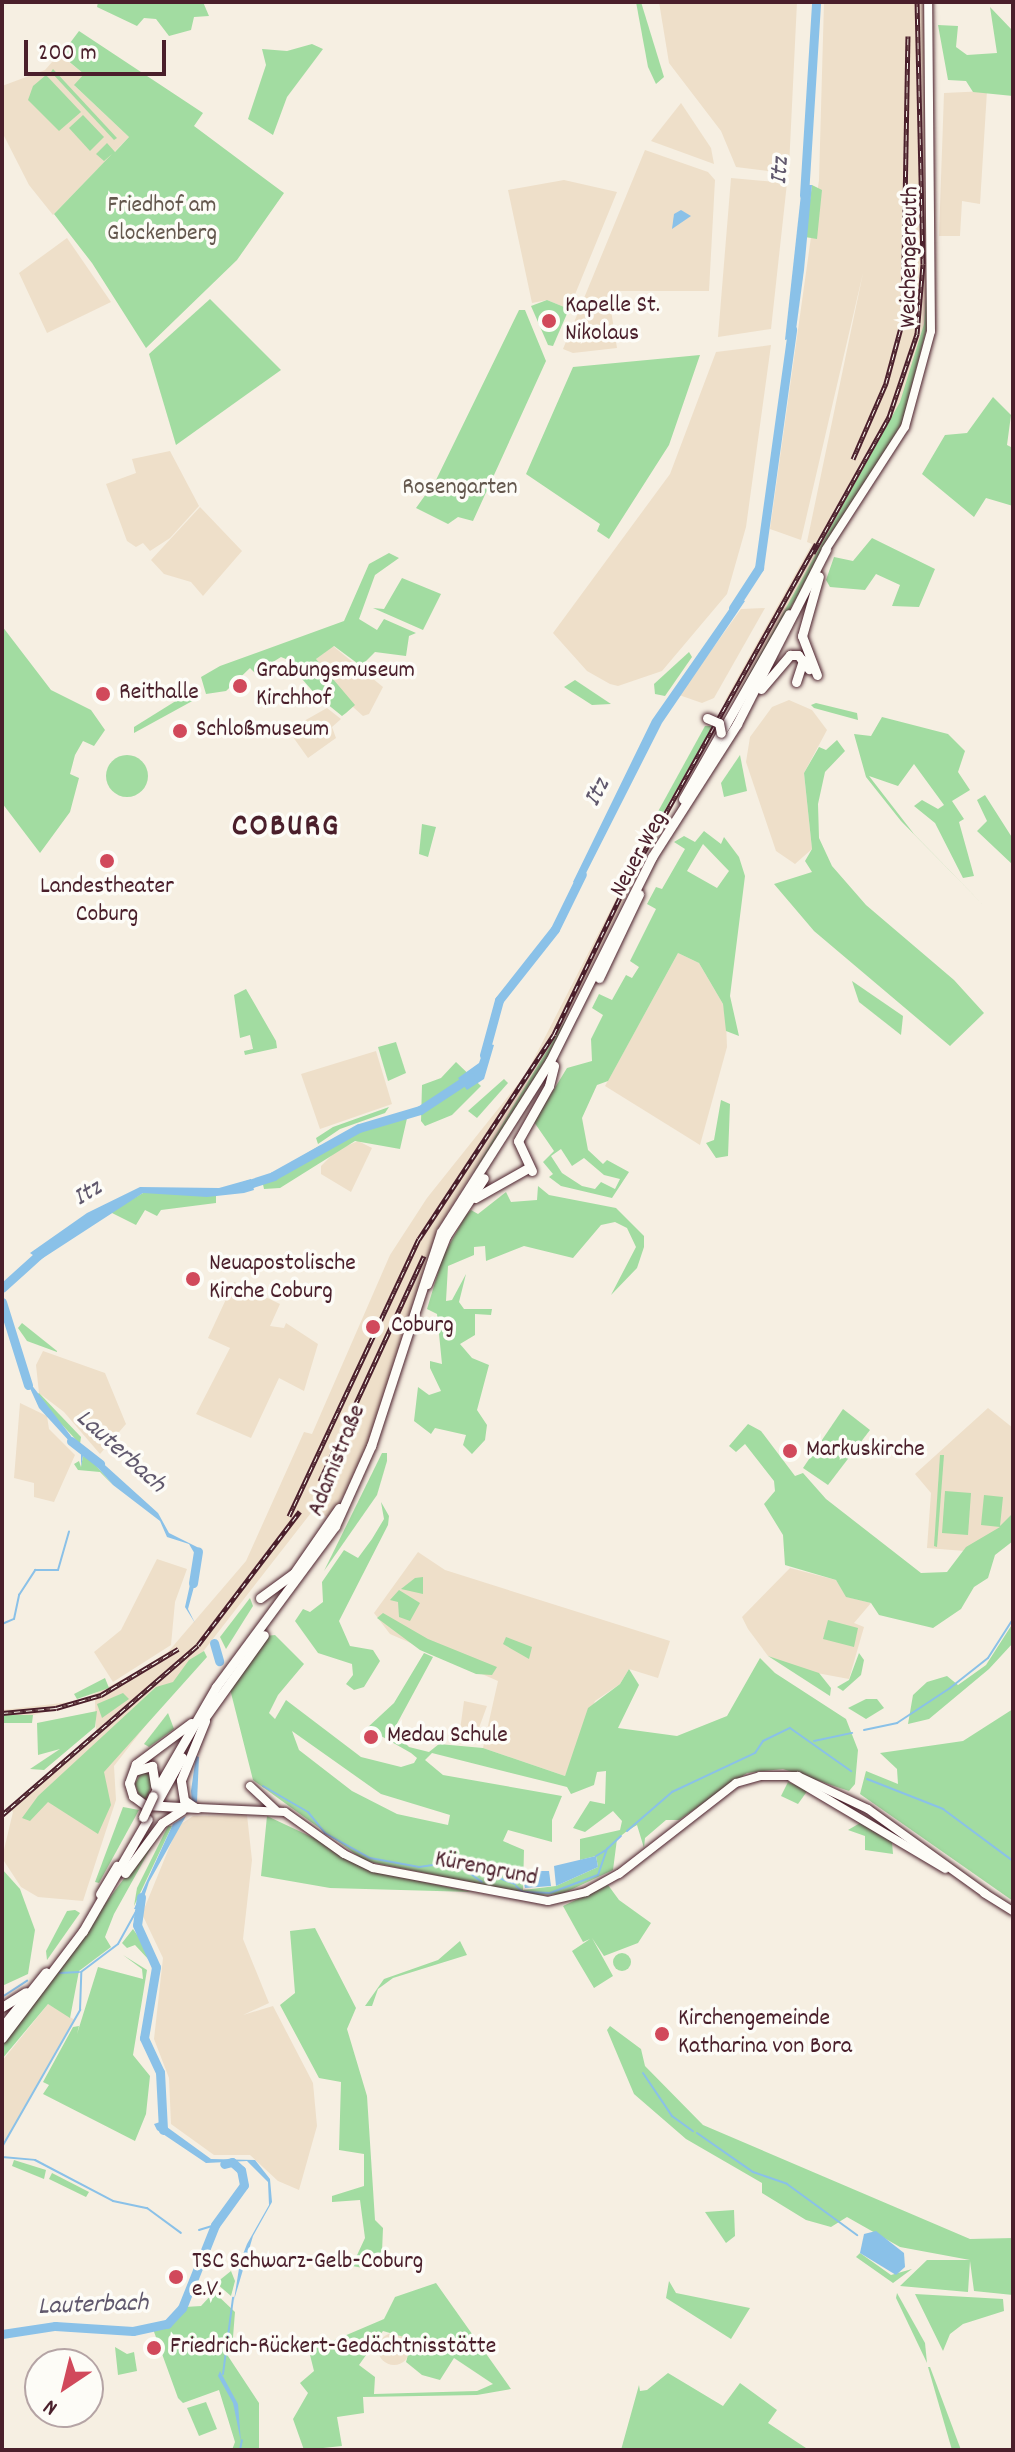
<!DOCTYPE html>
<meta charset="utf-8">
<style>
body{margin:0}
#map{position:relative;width:1015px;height:2452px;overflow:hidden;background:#f6efe2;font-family:Dekko,sans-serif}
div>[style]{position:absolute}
.built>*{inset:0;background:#eedfc9}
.round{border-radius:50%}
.green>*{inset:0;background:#a2dca1}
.water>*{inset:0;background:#8ac1e8}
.stream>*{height:2px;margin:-1px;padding:0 1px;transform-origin:1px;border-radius:1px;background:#8ac1e8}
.river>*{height:9px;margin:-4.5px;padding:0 4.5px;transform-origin:4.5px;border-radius:4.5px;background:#8ac1e8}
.roads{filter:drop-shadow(0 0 2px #4a1f2b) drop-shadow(0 0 2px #4a1f2b)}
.major>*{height:8px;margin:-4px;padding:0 4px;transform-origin:4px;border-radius:4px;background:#fdfcf7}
.highway>*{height:9px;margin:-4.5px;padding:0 4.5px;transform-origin:4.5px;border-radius:4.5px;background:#fdfcf7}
.rail>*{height:5px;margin-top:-2.5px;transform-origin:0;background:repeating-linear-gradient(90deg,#fdfcf7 0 6px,#4a1f2b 0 12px);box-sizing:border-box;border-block:2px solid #4a1f2b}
.bridges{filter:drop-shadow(0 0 2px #4a1f2b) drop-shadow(0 0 2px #4a1f2b)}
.highway-bridge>*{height:9px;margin:-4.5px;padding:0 4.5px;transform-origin:4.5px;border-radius:4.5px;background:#fdfcf7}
.dots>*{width:22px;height:22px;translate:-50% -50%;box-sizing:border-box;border:4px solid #fdfcf7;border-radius:50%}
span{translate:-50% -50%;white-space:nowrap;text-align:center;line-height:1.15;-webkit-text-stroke:7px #fdfcf7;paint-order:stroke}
.park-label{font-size:24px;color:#64584e}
.street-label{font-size:24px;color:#4a1f2b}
.poi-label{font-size:24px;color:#4a1f2b}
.left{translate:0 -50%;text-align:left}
.water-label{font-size:26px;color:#60586d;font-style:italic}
.district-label{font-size:32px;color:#4a1f2b;font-weight:700;letter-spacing:2px}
.frame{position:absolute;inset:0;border:4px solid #4a1f2b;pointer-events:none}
.north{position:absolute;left:24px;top:2348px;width:80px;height:80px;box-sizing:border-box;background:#fdfcf7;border:2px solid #b5a4a5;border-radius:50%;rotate:215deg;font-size:22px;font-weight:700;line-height:32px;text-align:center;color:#4a1f2b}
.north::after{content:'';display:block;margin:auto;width:28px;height:36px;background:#d1495b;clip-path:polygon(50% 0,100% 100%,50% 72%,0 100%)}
.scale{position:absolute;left:24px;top:40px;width:142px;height:36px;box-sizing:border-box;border:4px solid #4a1f2b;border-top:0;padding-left:10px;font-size:24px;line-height:28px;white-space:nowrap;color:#4a1f2b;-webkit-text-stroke:6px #fdfcf7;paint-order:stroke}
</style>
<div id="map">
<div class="built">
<i style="clip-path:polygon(659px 2px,797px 2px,789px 167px,784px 173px,736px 167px,721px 131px,669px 63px)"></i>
<i style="clip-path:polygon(824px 2px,924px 2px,928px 271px,924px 324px,915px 367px,886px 434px,735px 697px,724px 702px,812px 544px,807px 542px,863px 273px,801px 540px,770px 529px,819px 180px)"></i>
<i style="clip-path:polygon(59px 54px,84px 74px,75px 86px,129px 137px,53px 215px,29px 185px,2px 132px,2px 86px,45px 70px)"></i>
<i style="clip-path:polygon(987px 91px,980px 204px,962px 201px,960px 236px,939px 236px,944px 93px)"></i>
<i style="clip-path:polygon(681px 103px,711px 148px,714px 164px,651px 141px)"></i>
<i style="clip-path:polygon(645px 150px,708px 172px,715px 180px,709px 291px,617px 291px,610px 304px,617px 348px,573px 353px,563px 349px)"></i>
<i style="clip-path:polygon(731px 178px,787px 183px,771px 329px,718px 337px)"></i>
<i style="clip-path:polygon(564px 180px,617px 192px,569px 309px,547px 300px,532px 303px,508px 190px)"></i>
<i style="clip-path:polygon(67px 238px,111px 302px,47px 333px,19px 273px)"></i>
<i style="clip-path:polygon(771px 345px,746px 527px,727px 594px,662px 671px,618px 686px,610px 684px,587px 671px,553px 633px,670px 474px,716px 352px)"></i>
<i style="clip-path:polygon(170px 451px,199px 506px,170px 538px,150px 551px,143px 543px,136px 547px,127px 541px,106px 484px,136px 473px,132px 459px)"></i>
<i style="clip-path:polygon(200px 507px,242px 551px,203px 596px,191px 582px,164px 574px,151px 560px)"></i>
<i style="clip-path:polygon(765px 608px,714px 698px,702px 703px,679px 695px,741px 609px)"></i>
<i style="clip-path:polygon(333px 646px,383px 687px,369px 714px,363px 716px,353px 707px,316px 659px)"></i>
<i style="clip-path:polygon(789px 700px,812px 710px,827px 730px,804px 773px,812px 849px,795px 864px,776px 851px,746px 762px,750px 737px,772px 707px)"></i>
<i style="clip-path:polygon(327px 708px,341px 719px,332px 727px,336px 738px,308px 758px,288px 730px)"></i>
<i style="clip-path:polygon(713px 726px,717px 727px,645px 857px,558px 1034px,437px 1230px,369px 1440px,347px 1490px,329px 1518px,314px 1509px,114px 1766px,116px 1800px,83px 1901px,38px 1897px,21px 1887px,2px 1858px,13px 1812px,9px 1807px,96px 1731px,95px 1700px,33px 1715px,2px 1715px,2px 1710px,79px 1701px,130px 1676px,168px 1652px,246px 1561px,304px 1432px,312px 1434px,390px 1255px,427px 1198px,526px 1074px,630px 872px)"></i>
<i style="clip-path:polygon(678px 953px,699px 963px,723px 1004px,726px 1022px,727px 1047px,700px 1145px,605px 1086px)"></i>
<i style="clip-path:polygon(376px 1051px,392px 1104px,320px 1129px,301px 1074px)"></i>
<i style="clip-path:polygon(358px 1141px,372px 1148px,351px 1192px,321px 1174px,321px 1166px,337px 1150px)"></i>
<i style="clip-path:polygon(234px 1282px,280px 1304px,270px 1326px,284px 1328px,286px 1323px,318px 1344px,304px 1391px,279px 1378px,251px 1438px,196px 1414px,230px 1348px,208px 1338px)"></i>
<i style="clip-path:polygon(43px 1351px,105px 1373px,126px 1424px,100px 1454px,64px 1412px,39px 1393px,36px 1365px)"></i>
<i style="clip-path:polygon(20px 1403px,47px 1416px,49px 1429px,75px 1455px,54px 1502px,34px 1497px,34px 1483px,14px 1478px)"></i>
<i style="clip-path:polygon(988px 1408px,1013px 1428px,1013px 1514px,977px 1552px,927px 1548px,931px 1493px,915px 1474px)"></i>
<i style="clip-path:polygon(418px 1552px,445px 1570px,670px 1641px,658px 1678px,629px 1669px,620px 1684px,595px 1701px,565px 1776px,483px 1748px,498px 1681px,390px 1634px,374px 1613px)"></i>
<i style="clip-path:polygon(157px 1559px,187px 1569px,175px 1602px,171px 1645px,113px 1682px,94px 1652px,121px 1630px)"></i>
<i style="clip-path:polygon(790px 1568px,836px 1580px,847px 1597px,871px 1603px,854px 1623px,864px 1627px,849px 1679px,806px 1671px,768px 1656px,748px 1629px,742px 1617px)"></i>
<i style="clip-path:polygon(464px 1701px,487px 1706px,473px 1744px,449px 1740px,451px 1728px,460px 1730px)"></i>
<i style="clip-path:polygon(247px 1815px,252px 1860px,243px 1939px,269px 2003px,243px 2015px,273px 2006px,313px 2083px,317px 2126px,299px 2190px,278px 2181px,250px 2155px,214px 2155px,171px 2124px,169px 2078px,154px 2039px,163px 1958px,142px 1914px,178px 1826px,193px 1816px)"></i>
<i style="clip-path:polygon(48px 2004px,75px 2020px,2px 2146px,2px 2061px)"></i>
<i class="round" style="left:378px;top:2333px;width:32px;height:32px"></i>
</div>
<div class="green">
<i style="clip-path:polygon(98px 2px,203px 2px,209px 16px,194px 17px,191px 30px,169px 36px,156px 19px,144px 18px,137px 26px,97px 7px)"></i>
<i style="clip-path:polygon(636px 2px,641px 2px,664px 77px,656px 84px,648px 67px)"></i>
<i style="clip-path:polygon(990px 7px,1013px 31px,1013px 96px,973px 92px,966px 81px,948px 80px,938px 25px,958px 26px,956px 47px,967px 55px,997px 53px)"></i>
<i style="clip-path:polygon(79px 31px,203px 113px,194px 126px,284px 193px,237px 260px,146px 348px,92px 263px,54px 214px,112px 154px,104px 161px,96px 154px,107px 143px,115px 152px,129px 137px,74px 85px,84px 74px,61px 55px)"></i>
<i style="clip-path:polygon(312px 44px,323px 49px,287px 97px,273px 135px,248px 119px,266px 65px,262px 49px,287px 51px)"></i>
<i style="clip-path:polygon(53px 69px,117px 138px,114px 140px,51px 72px)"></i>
<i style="clip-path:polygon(46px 75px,81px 112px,59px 131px,28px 100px,33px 86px)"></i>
<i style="clip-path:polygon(83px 115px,104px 137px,90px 151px,69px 128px)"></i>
<i style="clip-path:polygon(812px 185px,822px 190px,817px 239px,805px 237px)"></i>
<i style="clip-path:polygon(928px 271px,930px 316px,902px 423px,735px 700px,900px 402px,924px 324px)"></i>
<i style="clip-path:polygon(210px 299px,281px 370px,176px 445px,149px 354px)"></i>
<i style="clip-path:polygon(547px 300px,569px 309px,553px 346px,548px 345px,531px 306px)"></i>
<i style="clip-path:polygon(519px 310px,525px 310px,546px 361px,473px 521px,458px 517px,448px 524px,416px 508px,436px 480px)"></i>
<i style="clip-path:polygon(700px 355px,669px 445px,609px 539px,597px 531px,600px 524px,526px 474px,573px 367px)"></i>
<i style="clip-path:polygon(993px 397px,1011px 415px,1007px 445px,1013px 448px,1013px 506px,986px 498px,974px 517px,922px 474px,945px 435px,967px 433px)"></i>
<i style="clip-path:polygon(872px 538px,935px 569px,919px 607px,892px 606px,900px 585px,876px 574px,865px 590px,830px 587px,826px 580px,834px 557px,853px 561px)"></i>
<i style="clip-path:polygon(389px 553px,399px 558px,375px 575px,359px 619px,377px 630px,384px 619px,416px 633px,409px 636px,406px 656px,375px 652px,361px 666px,334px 646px,316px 659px,355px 705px,346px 713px,342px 716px,316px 695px,296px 672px,298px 664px,281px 657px,255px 673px,250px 668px,226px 691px,206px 694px,201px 677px,220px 666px,344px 621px,369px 564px)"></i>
<i style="clip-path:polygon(402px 578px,441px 594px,423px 630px,373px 608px,384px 609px)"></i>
<i style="clip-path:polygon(2px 626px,51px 690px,91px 710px,105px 730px,94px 746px,83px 741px,75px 755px,70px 774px,79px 778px,70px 812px,40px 853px,2px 803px)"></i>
<i style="clip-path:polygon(689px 652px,692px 657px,665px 696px,655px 694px,654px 684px)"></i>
<i style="clip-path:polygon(575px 680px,611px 704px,592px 705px,564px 687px)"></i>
<i style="clip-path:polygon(187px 694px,196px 699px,134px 733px,134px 727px)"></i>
<i style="clip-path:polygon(816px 703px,857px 713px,858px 720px,814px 708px,811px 705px)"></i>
<i style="clip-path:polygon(882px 717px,948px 734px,965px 751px,958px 772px,970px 790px,952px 801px,964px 819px,959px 822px,974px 876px,963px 878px,935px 823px,914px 806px,922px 800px,938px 809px,944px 805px,914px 764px,898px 786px,869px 776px,914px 834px,994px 916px,901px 821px,866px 777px,854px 734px,871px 736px)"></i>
<i style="clip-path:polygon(705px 726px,713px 726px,659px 820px,655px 817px)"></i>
<i style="clip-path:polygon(837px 740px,845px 751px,825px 772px,818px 804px,819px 838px,832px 866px,866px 905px,954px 980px,984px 1013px,950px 1046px,814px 931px,774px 884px,812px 872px,805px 861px,812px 849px,804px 773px,819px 747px,826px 750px)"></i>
<i class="round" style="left:106px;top:755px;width:42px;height:42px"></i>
<i style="clip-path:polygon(740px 755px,747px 791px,724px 797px,721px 783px)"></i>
<i style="clip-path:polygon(985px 795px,1013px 839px,1013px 865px,977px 831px,987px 821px,977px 800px)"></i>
<i style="clip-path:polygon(422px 824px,436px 827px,428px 857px,419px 854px)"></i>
<i style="clip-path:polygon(evenodd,704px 831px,721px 844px,724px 837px,739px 857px,745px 876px,730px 996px,739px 1036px,726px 1031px,723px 1004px,699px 963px,678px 953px,608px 1081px,597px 1085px,582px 1118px,588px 1150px,603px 1164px,607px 1160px,629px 1172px,612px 1198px,561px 1186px,549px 1177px,553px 1174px,543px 1162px,554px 1151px,534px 1122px,567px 1068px,592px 1061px,591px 1039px,603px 1015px,592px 1008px,599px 994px,612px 1000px,626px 975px,632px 978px,639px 967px,630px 961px,656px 909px,647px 904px,656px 887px,662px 889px,685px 849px,674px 842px,684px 836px,695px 842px,704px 831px,703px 844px,729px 871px,717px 888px,687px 871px,703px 844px,704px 831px,561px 1149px,572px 1166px,584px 1158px,604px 1175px,620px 1179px,615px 1189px,601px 1182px,595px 1189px,582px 1186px,562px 1173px,551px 1156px,561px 1149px)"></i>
<i style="clip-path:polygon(852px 981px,903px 1016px,901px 1035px,859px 1002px)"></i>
<i style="clip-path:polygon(246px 989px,276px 1041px,277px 1048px,245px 1055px,244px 1051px,253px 1049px,250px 1035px,240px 1038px,234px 995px)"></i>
<i style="clip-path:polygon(566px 1019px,570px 1019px,525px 1096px,471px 1176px)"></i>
<i style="clip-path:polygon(396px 1042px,406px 1073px,388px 1081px,378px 1047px)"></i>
<i style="clip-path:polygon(456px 1062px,481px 1086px,452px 1115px,425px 1126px,421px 1121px,422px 1085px,441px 1078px)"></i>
<i style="clip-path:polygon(504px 1079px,508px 1083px,477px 1118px,468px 1111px)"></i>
<i style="clip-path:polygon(721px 1100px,730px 1104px,728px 1156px,716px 1158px,706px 1143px,714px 1140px)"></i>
<i style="clip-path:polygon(389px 1107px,385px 1113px,340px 1129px,318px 1144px,316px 1138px,333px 1127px)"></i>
<i style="clip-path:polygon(408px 1114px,400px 1149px,355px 1141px,280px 1188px,264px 1189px,262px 1180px,319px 1146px)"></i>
<i style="clip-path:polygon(538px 1186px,549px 1195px,616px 1208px,644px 1236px,644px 1247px,637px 1268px,611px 1295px,636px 1247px,627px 1228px,615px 1222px,601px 1225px,573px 1258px,524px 1246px,486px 1261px,485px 1246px,474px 1247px,474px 1255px,448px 1266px,446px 1301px,452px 1300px,466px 1274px,459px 1302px,464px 1309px,492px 1309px,491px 1315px,475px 1314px,475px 1335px,460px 1344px,472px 1358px,489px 1365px,477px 1410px,487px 1425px,485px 1440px,472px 1454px,463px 1445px,466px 1435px,435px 1428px,431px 1434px,414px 1421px,418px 1387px,429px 1395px,441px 1391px,430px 1368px,430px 1361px,442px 1364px,437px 1314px,427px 1309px,443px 1256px,466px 1215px,471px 1210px,478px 1214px,506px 1192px,511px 1202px,537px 1200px)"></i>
<i style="clip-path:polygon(159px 1191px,216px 1196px,216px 1203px,161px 1210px,157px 1216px,145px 1210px,136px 1225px,110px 1212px,143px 1193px)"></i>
<i style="clip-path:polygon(22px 1323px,57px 1351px,57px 1352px,27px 1341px,18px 1328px)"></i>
<i style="clip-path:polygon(39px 1393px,81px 1437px,80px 1444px,35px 1396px)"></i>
<i style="clip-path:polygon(843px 1409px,870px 1430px,828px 1485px,803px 1468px)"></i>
<i style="clip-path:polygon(748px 1424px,761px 1431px,795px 1476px,803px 1473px,826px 1499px,921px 1573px,947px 1572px,966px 1547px,1000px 1527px,981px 1525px,984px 1495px,1003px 1497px,1000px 1526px,1013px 1513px,1013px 1541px,995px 1555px,988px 1578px,974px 1587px,961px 1609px,933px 1628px,879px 1615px,871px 1603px,846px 1597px,836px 1580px,785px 1565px,783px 1535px,764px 1504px,775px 1491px,774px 1481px,745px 1444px,736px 1452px,729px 1446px)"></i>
<i style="clip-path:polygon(382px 1453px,387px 1453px,387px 1461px,377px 1495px,324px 1571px)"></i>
<i style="clip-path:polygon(940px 1455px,944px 1455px,937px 1547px,934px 1546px)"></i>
<i style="clip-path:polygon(83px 1456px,92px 1461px,113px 1485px,100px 1472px,78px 1470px,74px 1464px,79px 1461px,81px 1467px)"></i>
<i style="clip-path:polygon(945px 1491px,971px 1493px,968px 1535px,942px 1533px)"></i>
<i style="clip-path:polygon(381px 1502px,389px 1516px,388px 1525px,339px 1621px,350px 1646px,373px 1650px,380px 1661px,364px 1687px,354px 1690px,346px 1684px,353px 1675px,352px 1664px,318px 1653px,295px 1621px,303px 1609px,310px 1612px,323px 1602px,322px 1582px,344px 1550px,358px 1558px,372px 1539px,384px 1519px)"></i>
<i style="clip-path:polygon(423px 1577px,423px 1594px,401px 1589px,415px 1578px)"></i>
<i style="clip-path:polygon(399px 1590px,420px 1603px,410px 1621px,399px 1617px,398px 1602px,390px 1600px)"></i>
<i style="clip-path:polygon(250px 1598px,253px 1606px,226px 1649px,220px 1637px)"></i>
<i style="clip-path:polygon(383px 1613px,428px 1639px,497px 1667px,492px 1675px,476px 1674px,420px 1650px,377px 1618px)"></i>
<i style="clip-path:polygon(828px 1620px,858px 1628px,854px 1647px,823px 1639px)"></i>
<i style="clip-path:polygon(1013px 1623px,1013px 1643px,989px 1669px,929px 1719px,908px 1724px,913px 1695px,927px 1682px,947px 1676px,958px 1685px,986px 1665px)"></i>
<i style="clip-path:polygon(evenodd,275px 1635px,304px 1664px,278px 1695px,269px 1713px,275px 1719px,286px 1700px,361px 1757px,401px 1767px,414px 1763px,417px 1758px,411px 1753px,367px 1728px,394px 1703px,424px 1653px,433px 1657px,393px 1731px,409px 1747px,429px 1752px,439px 1744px,483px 1748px,565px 1776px,588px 1708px,620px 1684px,629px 1669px,639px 1685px,618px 1728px,677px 1736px,727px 1716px,760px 1658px,775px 1673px,846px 1719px,858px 1750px,855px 1784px,849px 1791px,783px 1769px,747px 1773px,679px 1820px,666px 1820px,645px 1838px,644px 1848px,637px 1825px,627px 1831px,617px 1839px,613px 1870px,562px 1894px,534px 1895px,365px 1861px,253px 1780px,230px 1689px,266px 1636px,275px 1635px,292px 1731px,381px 1794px,450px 1815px,448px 1825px,397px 1814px,352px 1791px,299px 1750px,292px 1731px,275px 1635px,432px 1753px,567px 1787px,571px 1794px,594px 1785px,597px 1772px,606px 1771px,605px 1804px,590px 1801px,573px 1828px,585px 1832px,613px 1811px,622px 1821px,620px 1830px,580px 1839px,580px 1860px,596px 1856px,598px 1867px,556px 1886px,523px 1890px,524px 1850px,503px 1841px,508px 1830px,552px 1842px,552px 1820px,562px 1796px,443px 1775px,425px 1760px,432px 1753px)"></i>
<i style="clip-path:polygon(506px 1637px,532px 1647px,529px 1659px,503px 1644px)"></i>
<i style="clip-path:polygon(204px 1651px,207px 1657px,104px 1772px,111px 1805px,98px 1834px,48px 1802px,30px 1821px,22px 1818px,38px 1796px,156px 1687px,173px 1682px,189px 1660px)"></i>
<i style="clip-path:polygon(859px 1653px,864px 1660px,861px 1675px,843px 1691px,837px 1687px,849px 1680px)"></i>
<i style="clip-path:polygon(768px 1656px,819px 1673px,831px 1688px,830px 1696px)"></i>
<i style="clip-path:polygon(105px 1678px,109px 1688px,77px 1699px,74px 1694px)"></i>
<i style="clip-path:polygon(123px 1693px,129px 1699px,102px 1718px,97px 1704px)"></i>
<i style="clip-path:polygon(866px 1699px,877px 1699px,884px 1708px,866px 1719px,848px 1708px)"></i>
<i style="clip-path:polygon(1013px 1709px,1013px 1901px,860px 1794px,866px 1771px,898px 1784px,897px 1769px,880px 1753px,963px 1741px)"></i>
<i style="clip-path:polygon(97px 1711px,95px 1727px,44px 1770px,30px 1769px,60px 1749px,38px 1755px,37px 1723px)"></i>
<i style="clip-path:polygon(168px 1713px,174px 1729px,149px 1747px,144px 1744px)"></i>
<i style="clip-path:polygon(2px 1715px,33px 1715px,32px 1723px,2px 1723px)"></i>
<i style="clip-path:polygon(143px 1769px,154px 1780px,146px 1799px,139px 1796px,135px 1784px)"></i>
<i style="clip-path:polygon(788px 1782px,808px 1790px,798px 1804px,781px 1796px)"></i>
<i style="clip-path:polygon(123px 1807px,139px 1810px,99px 1883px,95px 1882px)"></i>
<i style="clip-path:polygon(267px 1816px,395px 1876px,472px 1892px,330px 1888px,261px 1876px)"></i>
<i style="clip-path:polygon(860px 1823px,892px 1842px,893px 1854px,865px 1850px,865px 1836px,848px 1830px)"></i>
<i style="clip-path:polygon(168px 1826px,172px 1826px,134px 1906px,137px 1888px)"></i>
<i style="clip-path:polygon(162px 1828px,114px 1914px,105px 1937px,111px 1947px,79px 1971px,70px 2018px,48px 2004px,2px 2059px,2px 2041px)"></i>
<i style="clip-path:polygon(2px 1869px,20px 1889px,35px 1930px,28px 1974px,2px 1986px)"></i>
<i style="clip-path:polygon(608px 1885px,619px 1900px,651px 1923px,638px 1943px,604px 1956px,592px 1938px,613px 1976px,594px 1988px,572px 1951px,590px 1939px,583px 1942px,563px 1906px)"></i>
<i style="clip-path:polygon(75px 1910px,80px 1913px,47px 1960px,46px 1951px,67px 1911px)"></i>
<i style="clip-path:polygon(315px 1928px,356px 2008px,347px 2029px,367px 2096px,375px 2220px,383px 2228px,382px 2252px,369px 2257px,369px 2269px,352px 2266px,365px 2238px,360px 2200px,332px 2202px,332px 2196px,364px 2186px,364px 2154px,339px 2150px,341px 2082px,319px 2078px,280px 2005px,295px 1993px,290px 1931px)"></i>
<i style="clip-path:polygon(133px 1929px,149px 1952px,149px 1960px,135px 1945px,127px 1948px,122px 1943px)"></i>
<i style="clip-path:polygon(460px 1941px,467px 1955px,393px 1978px,378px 1989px,372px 2006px,365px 2006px,384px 1979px,438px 1960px)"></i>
<i class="round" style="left:613px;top:1953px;width:18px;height:18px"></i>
<i style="clip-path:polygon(123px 1955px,147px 1970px,133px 2055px,150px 2076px,146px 2114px,135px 2141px,43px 2094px,49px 2085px,43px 2082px,73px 2027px,79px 2026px,77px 2034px,98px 1967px,143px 1979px,142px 1969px)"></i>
<i style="clip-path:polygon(610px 2026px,641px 2049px,645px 2066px,703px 2125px,970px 2239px,1013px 2238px,1013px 2295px,974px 2291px,970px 2261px,968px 2292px,900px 2286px,927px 2260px,970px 2260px,900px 2247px,847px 2217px,831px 2227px,806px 2220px,762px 2193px,762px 2183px,686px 2139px,634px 2094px,607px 2030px)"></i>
<i style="clip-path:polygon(14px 2160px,46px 2170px,44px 2179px,12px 2166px)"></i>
<i style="clip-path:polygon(52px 2173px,89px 2192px,86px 2197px,49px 2179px)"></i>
<i style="clip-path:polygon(734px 2210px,735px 2236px,726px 2243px,705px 2212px)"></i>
<i style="clip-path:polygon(860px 2253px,891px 2275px,912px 2269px,893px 2283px,856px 2257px)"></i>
<i style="clip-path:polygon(231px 2271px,235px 2281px,231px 2296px,216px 2283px)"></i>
<i style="clip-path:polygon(669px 2281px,676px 2293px,750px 2308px,731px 2339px,666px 2298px)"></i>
<i style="clip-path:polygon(evenodd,436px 2283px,511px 2389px,477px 2395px,363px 2397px,364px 2413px,337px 2417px,342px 2446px,304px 2450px,293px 2419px,308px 2393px,300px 2383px,314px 2371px,309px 2351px,384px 2319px,395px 2297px,436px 2283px,383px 2331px,404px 2337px,410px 2348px,406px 2362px,422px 2375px,440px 2380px,454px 2358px,493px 2384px,477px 2391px,374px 2394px,375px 2377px,359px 2365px,383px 2331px)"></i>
<i style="clip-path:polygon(214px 2292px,235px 2312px,232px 2350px,224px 2350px,259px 2403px,259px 2450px,232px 2450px,235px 2442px,219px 2390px,183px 2403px,178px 2398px,153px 2329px,170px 2324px,185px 2307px,201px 2306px)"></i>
<i style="clip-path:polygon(897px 2293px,925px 2343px,927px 2363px,896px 2298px)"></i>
<i style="clip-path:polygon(915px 2294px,1003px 2299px,1004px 2311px,963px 2324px,950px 2334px,943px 2351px)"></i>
<i style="clip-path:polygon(115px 2347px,127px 2354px,134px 2352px,137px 2371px,118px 2375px)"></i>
<i style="clip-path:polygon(928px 2367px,930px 2367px,961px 2450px,952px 2450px)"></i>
<i style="clip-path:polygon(668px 2373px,723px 2406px,740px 2383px,777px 2410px,768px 2423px,809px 2450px,621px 2450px,639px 2385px,640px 2391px,647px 2390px)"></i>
<i style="clip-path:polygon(206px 2402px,217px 2429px,199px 2436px,187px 2408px)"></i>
</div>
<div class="water">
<i style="clip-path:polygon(802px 185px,812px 185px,804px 270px,795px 337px,785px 340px)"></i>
<i style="clip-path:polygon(681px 210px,691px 216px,672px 229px,674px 214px)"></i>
<i style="clip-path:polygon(737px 598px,745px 601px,662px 723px,579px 887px,573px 882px,652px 720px)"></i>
<i style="clip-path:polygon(486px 1043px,494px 1045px,484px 1079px,467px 1090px,458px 1078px,479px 1063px)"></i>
<i style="clip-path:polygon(251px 1179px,254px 1190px,244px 1193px,207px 1197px,143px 1193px,40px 1260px,30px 1253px,87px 1213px,140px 1187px,219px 1188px)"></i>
<i style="clip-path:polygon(24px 1375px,84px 1453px,96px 1457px,158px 1513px,169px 1533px,199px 1548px,199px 1561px,189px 1544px,167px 1537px,160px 1521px,113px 1485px,92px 1461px,83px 1456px,81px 1467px,81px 1454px,39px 1408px)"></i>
<i style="clip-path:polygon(193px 1571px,198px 1572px,188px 1609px,195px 1623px,185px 1607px)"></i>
<i style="clip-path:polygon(196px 1756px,199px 1757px,197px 1802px,192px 1802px,191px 1791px)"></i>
<i style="clip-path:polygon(186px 1816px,149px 1882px,140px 1909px,134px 1909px,173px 1824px)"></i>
<i style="clip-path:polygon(596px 1856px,598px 1867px,556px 1886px,554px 1866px)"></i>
<i style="clip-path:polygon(521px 1871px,549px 1871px,551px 1886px,525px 1888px)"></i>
<i style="clip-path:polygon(160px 2122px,211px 2159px,255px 2160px,270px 2179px,272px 2202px,253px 2236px,234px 2300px,240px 2262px,247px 2244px,269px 2205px,268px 2182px,247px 2161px,206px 2163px,157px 2130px,154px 2124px)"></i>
<i style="clip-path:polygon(876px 2231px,904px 2253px,905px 2267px,896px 2275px,860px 2253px,864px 2234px)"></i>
<i style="clip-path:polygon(220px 2371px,238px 2404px,241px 2442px,233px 2403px,218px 2376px)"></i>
</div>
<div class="stream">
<i style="left:2px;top:1624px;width:13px;rotate:-23deg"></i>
<i style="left:14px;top:1619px;width:25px;rotate:-78deg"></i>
<i style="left:19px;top:1595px;width:30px;rotate:-57deg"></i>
<i style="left:35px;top:1570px;width:23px"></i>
<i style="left:58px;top:1570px;width:40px;rotate:-74deg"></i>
<i style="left:864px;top:1730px;width:34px;rotate:-12deg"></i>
<i style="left:897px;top:1723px;width:64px;rotate:-33.4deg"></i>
<i style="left:950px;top:1688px;width:48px;rotate:-38.3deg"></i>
<i style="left:988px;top:1658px;width:46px;rotate:-57.3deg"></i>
<i style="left:814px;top:1741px;width:39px;rotate:-12deg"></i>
<i style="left:867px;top:1779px;width:82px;rotate:21.5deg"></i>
<i style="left:943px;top:1809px;width:87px;rotate:36.6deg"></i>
<i style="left:263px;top:1786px;width:52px;rotate:30deg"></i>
<i style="left:308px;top:1812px;width:27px;rotate:51deg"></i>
<i style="left:325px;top:1833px;width:51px;rotate:29.1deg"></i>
<i style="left:370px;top:1858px;width:50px;rotate:10.4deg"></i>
<i style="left:419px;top:1867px;width:37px;rotate:-8deg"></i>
<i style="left:456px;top:1862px;width:63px;rotate:20.4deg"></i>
<i style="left:627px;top:1831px;width:60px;rotate:-40.9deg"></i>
<i style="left:672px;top:1792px;width:92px;rotate:-25.2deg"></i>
<i style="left:755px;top:1753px;width:14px;rotate:-56deg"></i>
<i style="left:763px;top:1741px;width:30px;rotate:-26deg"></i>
<i style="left:790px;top:1728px;width:75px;rotate:35.2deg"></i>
<i style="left:596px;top:1856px;width:12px;rotate:-31deg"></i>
<i style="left:440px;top:1865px;width:24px;rotate:9deg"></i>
<i style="left:464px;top:1869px;width:22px;rotate:36deg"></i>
<i style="left:516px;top:1886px;width:9px;rotate:41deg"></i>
<i style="left:523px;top:1892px;width:27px;rotate:2deg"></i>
<i style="left:550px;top:1893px;width:51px;rotate:-20.6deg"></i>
<i style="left:598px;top:1875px;width:28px;rotate:-71deg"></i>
<i style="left:607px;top:1849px;width:19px;rotate:-43deg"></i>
<i style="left:60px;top:1973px;width:19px;rotate:-3deg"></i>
<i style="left:2px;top:1997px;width:30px;rotate:-33deg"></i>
<i style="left:643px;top:2073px;width:52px;rotate:56deg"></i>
<i style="left:672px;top:2116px;width:26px;rotate:36deg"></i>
<i style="left:697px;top:2133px;width:68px;rotate:34.9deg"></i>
<i style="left:753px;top:2172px;width:36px;rotate:19deg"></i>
<i style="left:787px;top:2184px;width:87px;rotate:36.1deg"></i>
<i style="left:2px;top:2147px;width:158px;rotate:-60.3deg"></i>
<i style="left:80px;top:2010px;width:38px;rotate:-88deg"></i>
<i style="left:81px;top:1972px;width:46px;rotate:-37.1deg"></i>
<i style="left:118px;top:1944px;width:38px;rotate:-61deg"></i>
<i style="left:2px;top:2157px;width:33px;rotate:5deg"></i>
<i style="left:35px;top:2160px;width:88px;rotate:27.7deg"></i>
<i style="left:113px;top:2201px;width:35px;rotate:12deg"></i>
<i style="left:147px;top:2208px;width:42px;rotate:36.3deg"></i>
<i style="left:199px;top:2230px;width:17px;rotate:-17deg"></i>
<i style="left:217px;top:2348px;width:4px"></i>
<i style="left:223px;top:2374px;width:77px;rotate:-82.5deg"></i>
<i style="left:240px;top:2450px;width:10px;rotate:-79deg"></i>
</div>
<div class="river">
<i style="left:804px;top:195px;width:193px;rotate:-86.4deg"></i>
<i style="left:733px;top:608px;width:48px;rotate:-57deg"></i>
<i style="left:759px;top:568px;width:241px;rotate:-82.1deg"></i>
<i style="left:484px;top:1055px;width:57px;rotate:-74.7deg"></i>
<i style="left:499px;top:1000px;width:90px;rotate:-51.7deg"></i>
<i style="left:555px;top:929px;width:61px;rotate:-63.9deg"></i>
<i style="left:243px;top:1186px;width:32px;rotate:-18deg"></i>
<i style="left:273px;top:1176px;width:98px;rotate:-29.2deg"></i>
<i style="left:359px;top:1128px;width:64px;rotate:-16.4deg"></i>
<i style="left:420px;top:1110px;width:60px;rotate:-33.4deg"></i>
<i style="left:2px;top:1288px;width:57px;rotate:-42.1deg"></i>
<i style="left:2px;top:1302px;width:87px;rotate:72.6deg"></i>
<i style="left:71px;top:1441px;width:37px;rotate:38deg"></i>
<i style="left:193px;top:1583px;width:32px;rotate:-81deg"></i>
<i style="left:214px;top:1643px;width:19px;rotate:74deg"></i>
<i style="left:141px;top:1897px;width:28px;rotate:98deg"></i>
<i style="left:137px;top:1925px;width:46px;rotate:65.7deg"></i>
<i style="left:156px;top:1967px;width:72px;rotate:99.6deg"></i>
<i style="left:144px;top:2038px;width:38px;rotate:65deg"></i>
<i style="left:160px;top:2072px;width:58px;rotate:87deg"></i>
<i style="left:2px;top:2334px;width:54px;rotate:-8.6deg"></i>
<i style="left:55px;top:2326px;width:78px;rotate:3.7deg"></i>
<i style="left:133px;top:2331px;width:35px;rotate:-12deg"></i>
<i style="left:167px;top:2324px;width:22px;rotate:-47deg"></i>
<i style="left:182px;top:2308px;width:89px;rotate:-68.3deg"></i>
<i style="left:215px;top:2225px;width:49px;rotate:-54.1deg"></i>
<i style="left:244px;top:2185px;width:15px;rotate:-101deg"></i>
<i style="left:241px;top:2170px;width:12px;rotate:-138deg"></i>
<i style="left:232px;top:2162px;width:8px;rotate:166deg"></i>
</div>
<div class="roads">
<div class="major">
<i style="left:826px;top:549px;width:145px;rotate:-57.1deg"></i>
<i style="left:905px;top:427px;width:99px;rotate:-74.8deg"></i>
<i style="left:931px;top:331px;width:329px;rotate:-90.5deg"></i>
<i style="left:792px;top:1778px;width:178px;rotate:30.7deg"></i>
<i style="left:250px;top:1786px;width:35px;rotate:43deg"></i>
<i style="left:198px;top:1808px;width:87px;rotate:2.6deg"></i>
<i style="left:285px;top:1812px;width:72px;rotate:35.4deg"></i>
<i style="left:344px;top:1854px;width:32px;rotate:26deg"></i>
<i style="left:373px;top:1868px;width:178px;rotate:10.7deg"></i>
<i style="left:548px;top:1901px;width:39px;rotate:-13deg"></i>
<i style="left:586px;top:1892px;width:38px;rotate:-29deg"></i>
<i style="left:619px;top:1874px;width:148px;rotate:-37.9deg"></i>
<i style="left:736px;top:1783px;width:25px;rotate:-16deg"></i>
<i style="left:760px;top:1776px;width:38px"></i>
<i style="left:798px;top:1776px;width:77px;rotate:25.2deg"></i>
<i style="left:868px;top:1809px;width:145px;rotate:35.8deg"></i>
<i style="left:984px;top:1893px;width:34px;rotate:32deg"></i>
</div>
<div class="highway">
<i style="left:817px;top:675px;width:42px;rotate:-111deg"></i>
<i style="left:802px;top:636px;width:62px;rotate:-74.2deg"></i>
<i style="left:796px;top:682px;width:23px;rotate:-72deg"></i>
<i style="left:761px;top:689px;width:45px;rotate:-49.5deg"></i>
<i style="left:790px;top:655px;width:8px"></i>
<i style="left:798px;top:655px;width:18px;rotate:52deg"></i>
<i style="left:683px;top:799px;width:213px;rotate:-60.2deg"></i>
<i style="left:599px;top:978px;width:93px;rotate:-64.5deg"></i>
<i style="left:532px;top:1171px;width:33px;rotate:-115deg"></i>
<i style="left:518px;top:1141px;width:63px;rotate:-60.6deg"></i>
<i style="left:549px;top:1086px;width:21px;rotate:-76deg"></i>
<i style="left:475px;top:1198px;width:61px;rotate:-29.5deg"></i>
<i style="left:427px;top:1284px;width:52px;rotate:-68.4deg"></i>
<i style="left:446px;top:1236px;width:69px;rotate:-56.8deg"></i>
<i style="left:260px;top:1598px;width:42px;rotate:-36.3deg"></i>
<i style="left:294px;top:1573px;width:79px;rotate:-55.3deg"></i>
<i style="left:191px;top:1723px;width:69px;rotate:143.3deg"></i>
<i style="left:136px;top:1764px;width:20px;rotate:110deg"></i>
<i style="left:129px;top:1783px;width:14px;rotate:73deg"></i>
<i style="left:133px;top:1796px;width:15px;rotate:37deg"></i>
<i style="left:145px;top:1805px;width:53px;rotate:3.2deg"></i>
<i style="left:201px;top:1723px;width:108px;rotate:-54.4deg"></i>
<i style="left:134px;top:1771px;width:19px;rotate:-16deg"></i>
<i style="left:152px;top:1766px;width:20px;rotate:81deg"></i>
<i style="left:153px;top:1796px;width:126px;rotate:-60deg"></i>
<i style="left:216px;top:1687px;width:200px;rotate:-53.5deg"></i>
<i style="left:335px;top:1526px;width:88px;rotate:-65.8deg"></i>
<i style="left:371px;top:1446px;width:225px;rotate:-71.9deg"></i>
<i style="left:441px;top:1232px;width:203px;rotate:-57.5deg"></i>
<i style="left:550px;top:1061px;width:228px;rotate:-63.4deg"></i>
<i style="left:652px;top:857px;width:158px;rotate:-57.4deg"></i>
<i style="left:737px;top:724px;width:196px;rotate:-63deg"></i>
<i style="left:158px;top:1800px;width:49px;rotate:-60.8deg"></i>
<i style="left:194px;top:1807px;width:12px;rotate:-145deg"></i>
<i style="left:184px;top:1800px;width:20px;rotate:-99deg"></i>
<i style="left:181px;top:1780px;width:64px;rotate:-67.9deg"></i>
<i style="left:125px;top:1873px;width:62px;rotate:-53.5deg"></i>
<i style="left:162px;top:1823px;width:24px;rotate:-33deg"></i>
<i style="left:100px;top:1894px;width:33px;rotate:-59deg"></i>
<i style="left:2px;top:2007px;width:28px;rotate:-32deg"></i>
<i style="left:2px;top:2027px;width:70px;rotate:-51.3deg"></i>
<i style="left:2px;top:2038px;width:134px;rotate:-52.9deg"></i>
<i style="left:83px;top:1931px;width:129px;rotate:-59.9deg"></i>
</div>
</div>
<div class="rail">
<i style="left:853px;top:459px;width:83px;rotate:-66.5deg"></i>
<i style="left:886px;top:383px;width:65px;rotate:-74.9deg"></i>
<i style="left:903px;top:320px;width:284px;rotate:-89deg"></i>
<i style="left:813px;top:553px;width:156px;rotate:-60.8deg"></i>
<i style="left:889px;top:417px;width:88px;rotate:-71.4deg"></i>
<i style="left:917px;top:334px;width:70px;rotate:-85.1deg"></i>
<i style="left:923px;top:264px;width:262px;rotate:-91.3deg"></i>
<i style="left:320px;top:1481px;width:248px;rotate:-65.2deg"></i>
<i style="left:289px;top:1516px;width:306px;rotate:-64.9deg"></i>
<i style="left:419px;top:1239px;width:245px;rotate:-56.6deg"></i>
<i style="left:554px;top:1034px;width:172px;rotate:-64.2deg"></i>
<i style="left:629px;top:879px;width:384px;rotate:-60.8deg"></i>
<i style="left:2px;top:1713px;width:54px;rotate:-5.3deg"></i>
<i style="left:56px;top:1708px;width:47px;rotate:-16.1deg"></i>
<i style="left:101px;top:1695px;width:90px;rotate:-30.9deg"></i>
<i style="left:2px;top:1815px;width:259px;rotate:-40.9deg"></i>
<i style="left:198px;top:1645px;width:168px;rotate:-52.7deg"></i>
</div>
<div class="bridges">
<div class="highway-bridge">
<i style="left:707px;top:718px;width:13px;rotate:23deg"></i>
<i style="left:719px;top:723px;width:10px;rotate:79deg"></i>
<i style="left:143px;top:1817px;width:23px;rotate:-65deg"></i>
</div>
</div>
<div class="dots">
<i style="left:549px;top:321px;background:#d1495b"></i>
<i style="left:240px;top:686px;background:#d1495b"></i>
<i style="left:103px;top:694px;background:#d1495b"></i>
<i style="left:180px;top:731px;background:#d1495b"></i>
<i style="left:107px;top:861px;background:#d1495b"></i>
<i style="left:193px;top:1279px;background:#d1495b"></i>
<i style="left:373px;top:1327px;background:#d1495b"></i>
<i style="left:790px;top:1451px;background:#d1495b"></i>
<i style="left:371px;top:1737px;background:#d1495b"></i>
<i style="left:662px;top:2034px;background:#d1495b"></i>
<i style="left:176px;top:2277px;background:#d1495b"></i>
<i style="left:154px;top:2348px;background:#d1495b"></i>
</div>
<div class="park-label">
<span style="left:162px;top:221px">Friedhof am<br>Glockenberg</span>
<span style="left:460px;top:489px">Rosengarten</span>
</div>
<div class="street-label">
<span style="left:911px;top:257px;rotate:-89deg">Weichengereuth</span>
<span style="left:640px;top:855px;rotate:-61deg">Neuer Weg</span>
<span style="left:338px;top:1461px;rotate:-68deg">Adamistraße</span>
<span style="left:486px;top:1870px;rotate:11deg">Kürengrund</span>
</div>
<div class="poi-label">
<span class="left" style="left:565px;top:321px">Kapelle St.<br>Nikolaus</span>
<span class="left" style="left:256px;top:686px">Grabungsmuseum<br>Kirchhof</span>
<span class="left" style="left:119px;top:694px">Reithalle</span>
<span class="left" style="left:196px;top:731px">Schloßmuseum</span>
<span style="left:107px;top:902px">Landestheater<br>Coburg</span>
<span class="left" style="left:209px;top:1279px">Neuapostolische<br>Kirche Coburg</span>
<span class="left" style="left:391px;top:1327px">Coburg</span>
<span class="left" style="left:806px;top:1451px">Markuskirche</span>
<span class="left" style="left:387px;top:1737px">Medau Schule</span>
<span class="left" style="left:678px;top:2034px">Kirchengemeinde<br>Katharina von Bora</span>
<span class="left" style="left:192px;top:2277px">TSC Schwarz-Gelb-Coburg<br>e.V.</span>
<span class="left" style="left:170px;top:2348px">Friedrich-Rückert-Gedächtnisstätte</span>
</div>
<div class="water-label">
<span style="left:781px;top:171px;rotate:-86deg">Itz</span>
<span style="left:598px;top:793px;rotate:-63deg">Itz</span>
<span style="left:88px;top:1194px;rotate:-31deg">Itz</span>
<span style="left:120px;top:1452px;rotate:42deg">Lauterbach</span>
<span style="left:93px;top:2306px;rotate:-2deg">Lauterbach</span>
</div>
<div class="district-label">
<span style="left:286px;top:828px">COBURG</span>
</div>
<div class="frame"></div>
<div class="north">N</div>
<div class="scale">200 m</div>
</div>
